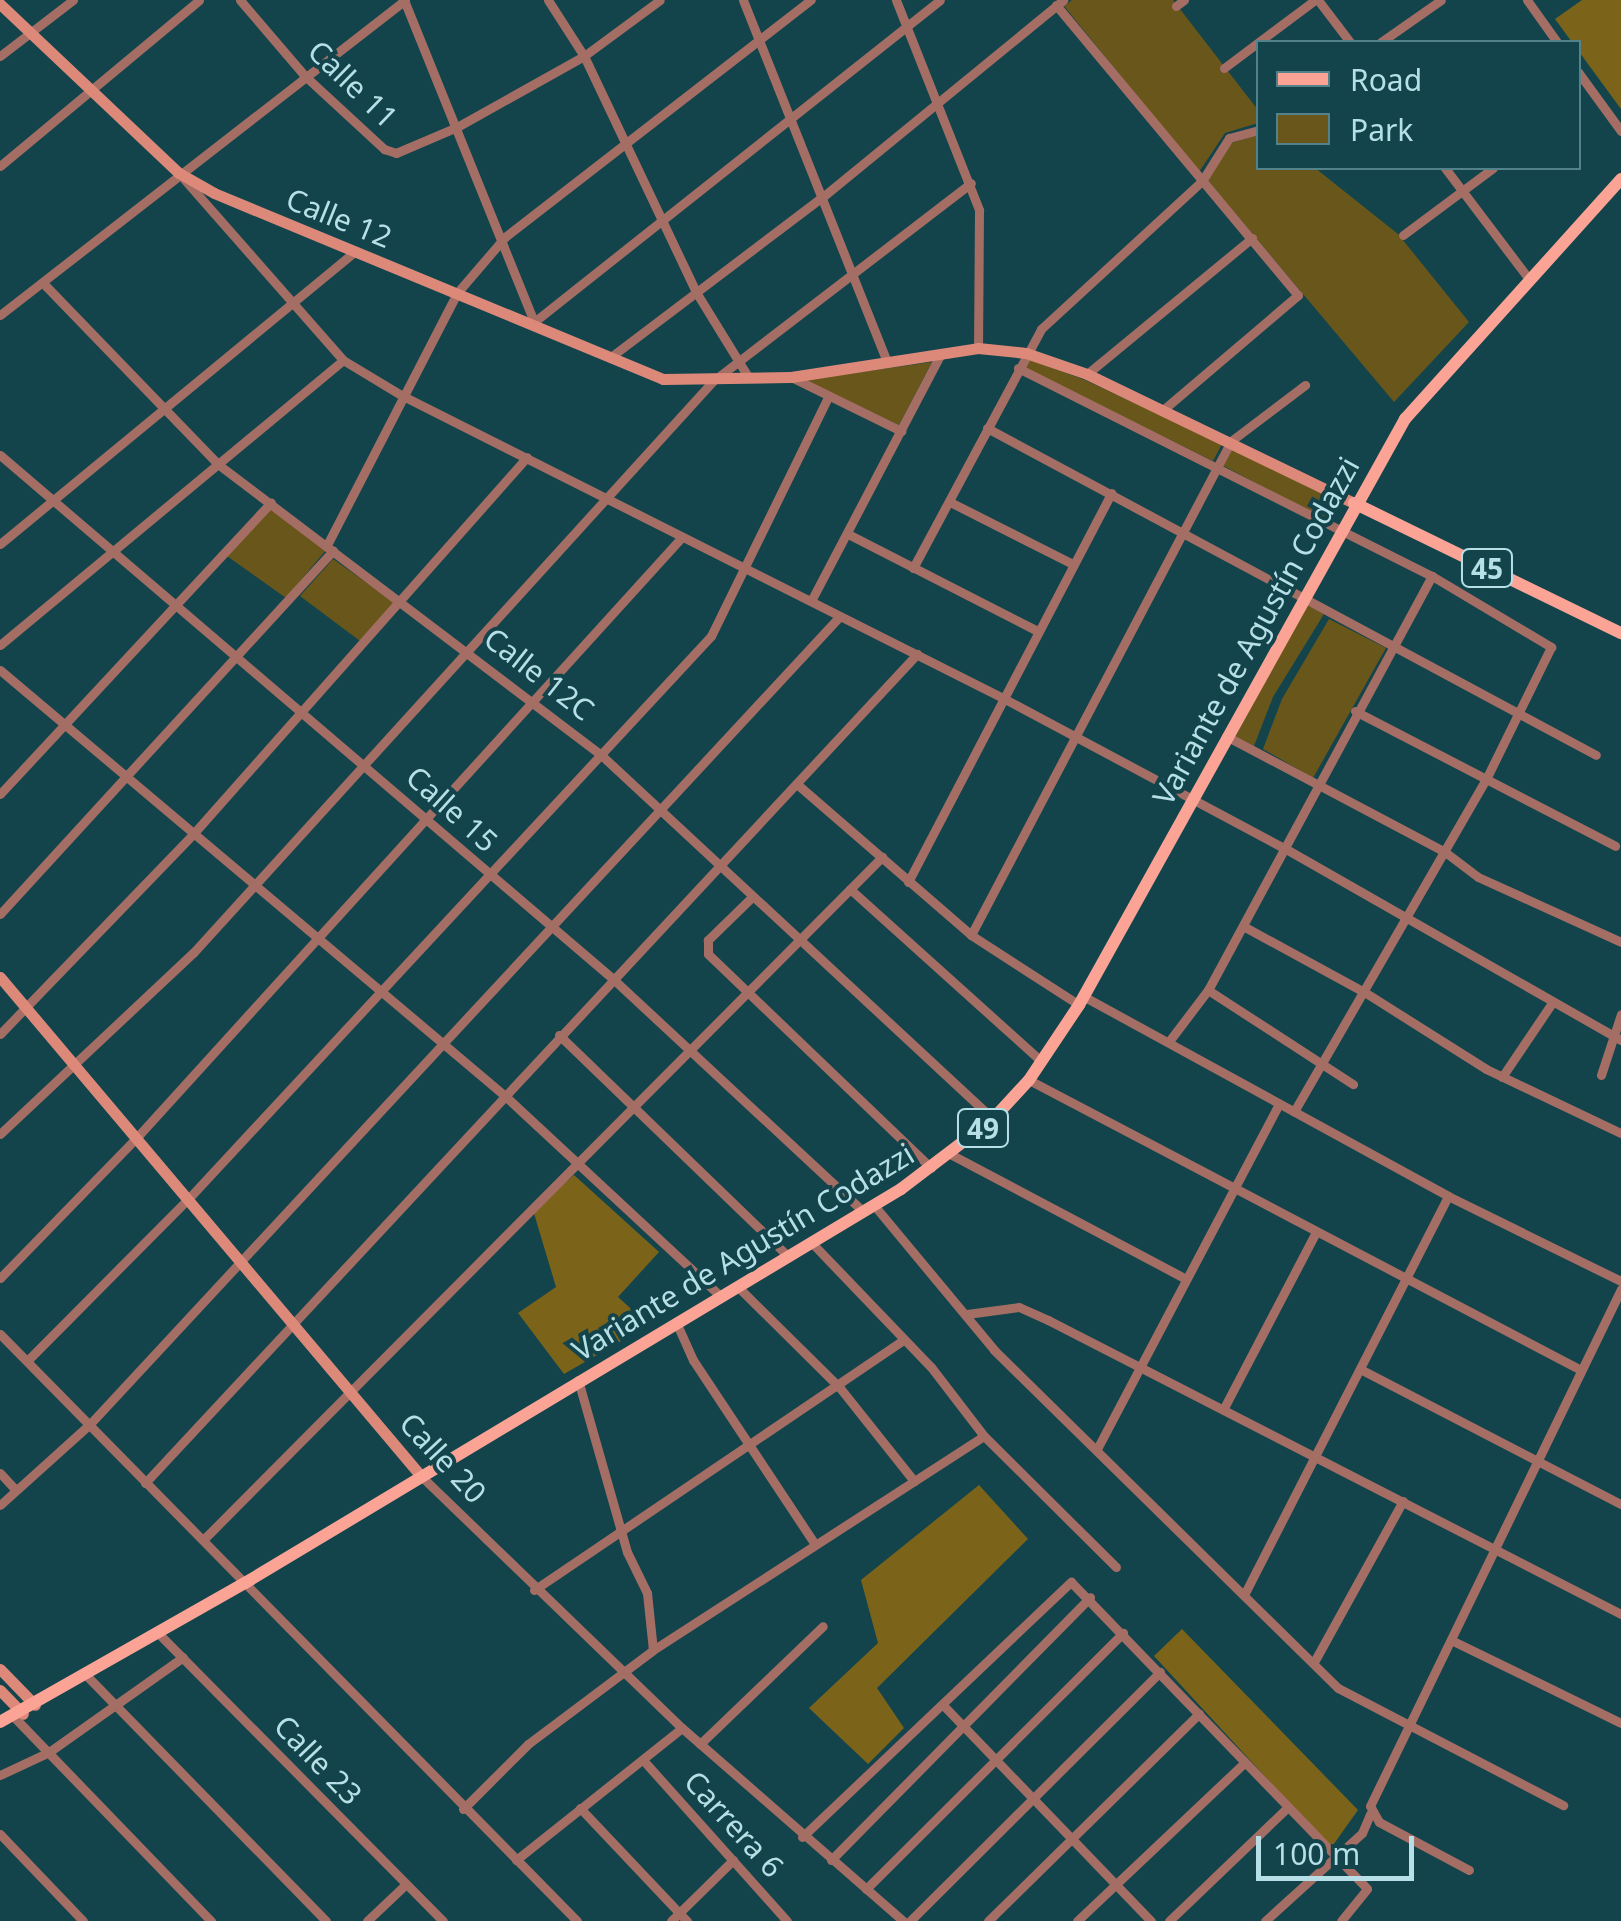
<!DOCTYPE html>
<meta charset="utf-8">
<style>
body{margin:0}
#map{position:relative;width:1621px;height:1921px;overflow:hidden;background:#13444c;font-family:"Noto Sans",sans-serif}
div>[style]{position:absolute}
.green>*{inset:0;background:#69561b}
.forest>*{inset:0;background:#7b641a}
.street>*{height:9px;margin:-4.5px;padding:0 4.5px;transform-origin:4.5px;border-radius:4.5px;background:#a46e65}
.secondary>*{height:11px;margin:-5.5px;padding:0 5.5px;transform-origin:5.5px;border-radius:5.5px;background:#dd897a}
.primary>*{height:12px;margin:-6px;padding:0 6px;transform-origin:6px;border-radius:6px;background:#fba495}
span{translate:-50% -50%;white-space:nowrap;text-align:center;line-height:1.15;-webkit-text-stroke:8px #13444c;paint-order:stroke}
.shield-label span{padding:2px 8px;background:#13444c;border:2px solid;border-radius:8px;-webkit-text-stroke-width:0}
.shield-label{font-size:28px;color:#b6dfe7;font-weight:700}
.street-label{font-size:30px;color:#b6dfe7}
.legend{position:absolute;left:1256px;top:40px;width:325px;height:130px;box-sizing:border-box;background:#13444c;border:2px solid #54828a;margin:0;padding:12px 18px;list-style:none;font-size:30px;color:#b6dfe7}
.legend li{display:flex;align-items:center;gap:20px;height:50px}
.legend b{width:50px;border:2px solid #54828a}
.scale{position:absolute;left:1256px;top:1836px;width:158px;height:45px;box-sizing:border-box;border:5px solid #b6dfe7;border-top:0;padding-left:12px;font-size:30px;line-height:35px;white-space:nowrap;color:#b6dfe7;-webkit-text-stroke:8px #13444c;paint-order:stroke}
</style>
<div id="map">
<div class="green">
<i style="clip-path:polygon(1072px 0,1173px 0,1258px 110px,1258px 123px,1225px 133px,1199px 172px,1064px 6px)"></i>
<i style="clip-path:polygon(1258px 135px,1258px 168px,1315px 168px,1398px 234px,1469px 322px,1394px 402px,1208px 181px,1231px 143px)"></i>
<i style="clip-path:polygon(1028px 359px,1085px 380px,1222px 444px,1213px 461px,1023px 367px)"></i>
<i style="clip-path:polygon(932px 362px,899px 425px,805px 380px)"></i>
<i style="clip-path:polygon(1232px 449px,1334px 500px,1324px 519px,1222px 465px)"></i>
<i style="clip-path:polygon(272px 507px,326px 550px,286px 598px,227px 556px)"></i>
<i style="clip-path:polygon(333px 559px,395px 603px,360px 641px,300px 596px)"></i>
<i style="clip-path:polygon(1307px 605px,1324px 614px,1273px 697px,1254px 746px,1235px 737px)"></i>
<i style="clip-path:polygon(1329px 619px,1386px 648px,1313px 778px,1263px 749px,1282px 699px)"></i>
</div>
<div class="forest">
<i style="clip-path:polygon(1582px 0,1621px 0,1621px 109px,1555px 19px)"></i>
<i style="clip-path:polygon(574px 1175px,659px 1252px,618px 1297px,649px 1325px,564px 1374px,518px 1313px,556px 1287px,533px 1210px)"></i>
<i style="clip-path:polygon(979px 1485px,1028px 1539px,877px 1688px,904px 1728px,868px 1764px,809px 1708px,878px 1643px,861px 1580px)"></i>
<i style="clip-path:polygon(1182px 1629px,1358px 1810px,1331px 1848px,1154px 1656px)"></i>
</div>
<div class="street">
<i style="left:240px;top:0;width:100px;rotate:49.5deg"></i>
<i style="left:305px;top:76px;width:108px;rotate:42.7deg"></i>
<i style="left:384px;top:149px;width:13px;rotate:18deg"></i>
<i style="left:396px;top:153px;width:66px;rotate:-23.1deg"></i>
<i style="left:457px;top:127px;width:145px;rotate:-29.2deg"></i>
<i style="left:584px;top:56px;width:94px;rotate:-36.4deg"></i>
<i style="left:404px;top:0;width:347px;rotate:68deg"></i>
<i style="left:534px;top:322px;width:518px;rotate:-38.42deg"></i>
<i style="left:548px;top:0;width:67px;rotate:57.3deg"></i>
<i style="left:584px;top:56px;width:261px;rotate:64.6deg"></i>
<i style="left:696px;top:292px;width:101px;rotate:58.4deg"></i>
<i style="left:743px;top:0;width:390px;rotate:68.3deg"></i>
<i style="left:896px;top:0;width:226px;rotate:68.4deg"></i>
<i style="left:979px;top:210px;width:138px;rotate:90.4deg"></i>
<i style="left:1318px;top:0;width:53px;rotate:52.7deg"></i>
<i style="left:1527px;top:0;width:52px;rotate:54.5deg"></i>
<i style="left:1056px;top:5px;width:378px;rotate:50.2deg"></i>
<i style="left:1298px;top:295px;width:177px;rotate:139.6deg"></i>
<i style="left:1176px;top:6px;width:10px;rotate:-37deg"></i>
<i style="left:1381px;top:42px;width:73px;rotate:-35deg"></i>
<i style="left:0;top:56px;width:92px;rotate:-37.5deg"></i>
<i style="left:1224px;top:68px;width:114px;rotate:-36.8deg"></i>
<i style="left:1578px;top:72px;width:73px;rotate:53.9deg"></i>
<i style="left:0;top:166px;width:259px;rotate:-39.8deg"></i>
<i style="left:1445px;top:168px;width:139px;rotate:52.9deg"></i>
<i style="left:184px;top:179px;width:241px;rotate:48.7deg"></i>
<i style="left:343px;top:360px;width:68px;rotate:31.1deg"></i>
<i style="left:401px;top:395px;width:674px;rotate:26.72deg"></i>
<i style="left:1003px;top:698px;width:321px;rotate:28.1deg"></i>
<i style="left:1286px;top:849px;width:386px;rotate:29.7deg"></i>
<i style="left:1403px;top:235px;width:112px;rotate:-36.7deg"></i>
<i style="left:43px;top:283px;width:253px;rotate:46deg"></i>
<i style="left:219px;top:465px;width:477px;rotate:37.2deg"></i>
<i style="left:599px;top:753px;width:538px;rotate:42.89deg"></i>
<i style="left:0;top:315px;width:513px;rotate:-37.87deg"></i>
<i style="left:612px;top:356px;width:267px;rotate:-37.1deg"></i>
<i style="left:825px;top:195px;width:308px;rotate:-39.3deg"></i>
<i style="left:1018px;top:368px;width:463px;rotate:26.7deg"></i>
<i style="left:1432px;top:576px;width:139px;rotate:30.8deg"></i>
<i style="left:1551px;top:647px;width:147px;rotate:116.2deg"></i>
<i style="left:1486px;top:779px;width:384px;rotate:120deg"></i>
<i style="left:1087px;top:374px;width:214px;rotate:-39.5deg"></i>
<i style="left:791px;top:377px;width:123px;rotate:26.1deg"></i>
<i style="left:987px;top:428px;width:691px;rotate:28.23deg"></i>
<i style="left:0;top:455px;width:805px;rotate:40.52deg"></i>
<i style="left:612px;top:978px;width:341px;rotate:42.9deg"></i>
<i style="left:950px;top:502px;width:138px;rotate:26.8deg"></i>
<i style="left:848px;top:534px;width:211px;rotate:27.1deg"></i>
<i style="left:0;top:544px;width:461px;rotate:-39.5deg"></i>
<i style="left:327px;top:545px;width:284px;rotate:-62.7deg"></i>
<i style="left:457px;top:293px;width:74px;rotate:-49.4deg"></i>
<i style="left:505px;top:237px;width:387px;rotate:-37.8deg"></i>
<i style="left:913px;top:568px;width:271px;rotate:-61.8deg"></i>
<i style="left:1041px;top:329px;width:219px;rotate:-42.6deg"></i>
<i style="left:1202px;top:181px;width:51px;rotate:-57.9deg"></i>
<i style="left:1229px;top:138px;width:30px;rotate:-15deg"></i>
<i style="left:811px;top:601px;width:278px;rotate:-62.3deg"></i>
<i style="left:0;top:645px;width:446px;rotate:-39.7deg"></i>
<i style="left:0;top:670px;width:659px;rotate:40.14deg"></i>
<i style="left:504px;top:1095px;width:294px;rotate:42.9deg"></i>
<i style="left:1355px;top:711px;width:293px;rotate:27.4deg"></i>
<i style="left:1226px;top:736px;width:248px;rotate:27.9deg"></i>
<i style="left:1445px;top:852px;width:41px;rotate:37.1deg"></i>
<i style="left:1478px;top:877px;width:157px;rotate:24.4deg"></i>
<i style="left:798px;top:785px;width:229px;rotate:40.9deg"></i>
<i style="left:971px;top:935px;width:129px;rotate:32.9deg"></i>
<i style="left:0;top:794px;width:398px;rotate:-47.1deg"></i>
<i style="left:908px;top:882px;width:439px;rotate:-62.4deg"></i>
<i style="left:850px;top:889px;width:258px;rotate:42deg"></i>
<i style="left:752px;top:897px;width:62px;rotate:135.7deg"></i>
<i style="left:708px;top:940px;width:14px;rotate:90deg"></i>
<i style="left:708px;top:954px;width:309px;rotate:43.8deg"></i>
<i style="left:0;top:914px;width:493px;rotate:-47.5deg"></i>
<i style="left:1243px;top:926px;width:140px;rotate:28.6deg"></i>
<i style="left:1366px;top:993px;width:142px;rotate:32.3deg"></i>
<i style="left:1486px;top:1069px;width:149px;rotate:25.4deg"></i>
<i style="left:971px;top:935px;width:558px;rotate:-62.24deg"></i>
<i style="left:1231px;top:441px;width:93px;rotate:-37.1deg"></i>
<i style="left:1208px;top:990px;width:173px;rotate:33deg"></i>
<i style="left:1083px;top:996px;width:416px;rotate:28.7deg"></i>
<i style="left:1448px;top:1196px;width:193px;rotate:26.2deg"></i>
<i style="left:0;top:1034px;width:279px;rotate:-46deg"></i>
<i style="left:194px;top:833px;width:502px;rotate:-48.47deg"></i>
<i style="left:559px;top:1035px;width:318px;rotate:44deg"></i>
<i style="left:1170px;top:1040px;width:63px;rotate:-52.8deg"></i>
<i style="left:1208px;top:990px;width:471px;rotate:-61.6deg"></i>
<i style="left:1601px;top:1075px;width:64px;rotate:-71.8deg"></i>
<i style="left:1502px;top:1077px;width:89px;rotate:-56deg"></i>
<i style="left:1029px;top:1080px;width:624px;rotate:27.72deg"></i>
<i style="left:0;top:1134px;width:265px;rotate:-43.2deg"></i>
<i style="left:193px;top:953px;width:773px;rotate:-47.73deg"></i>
<i style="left:713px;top:381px;width:325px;rotate:-37.5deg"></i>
<i style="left:952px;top:1155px;width:260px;rotate:27.9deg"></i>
<i style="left:873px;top:1204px;width:190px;rotate:50.3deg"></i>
<i style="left:994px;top:1350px;width:482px;rotate:44.5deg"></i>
<i style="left:1338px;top:1688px;width:254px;rotate:27.5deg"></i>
<i style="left:811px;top:1242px;width:173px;rotate:46.2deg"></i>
<i style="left:931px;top:1367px;width:87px;rotate:52.5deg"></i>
<i style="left:984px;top:1436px;width:186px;rotate:44.8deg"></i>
<i style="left:0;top:1278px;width:199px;rotate:-45.8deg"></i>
<i style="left:139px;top:1135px;width:808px;rotate:-47.76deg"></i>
<i style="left:737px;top:1286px;width:145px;rotate:44.7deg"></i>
<i style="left:840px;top:1388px;width:119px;rotate:51.5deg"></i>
<i style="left:967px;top:1314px;width:52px;rotate:-7.7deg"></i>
<i style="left:1019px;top:1307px;width:32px;rotate:24deg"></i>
<i style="left:1048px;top:1320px;width:644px;rotate:27.16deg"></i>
<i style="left:676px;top:1322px;width:42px;rotate:65.9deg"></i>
<i style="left:693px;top:1360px;width:221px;rotate:56.5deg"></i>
<i style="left:0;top:1334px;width:823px;rotate:45.49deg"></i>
<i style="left:28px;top:1360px;width:230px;rotate:-45.2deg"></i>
<i style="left:190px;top:1197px;width:766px;rotate:-47.12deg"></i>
<i style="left:711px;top:636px;width:266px;rotate:-63.9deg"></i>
<i style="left:1362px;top:1370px;width:292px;rotate:27.4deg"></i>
<i style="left:578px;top:1380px;width:179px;rotate:74.1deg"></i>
<i style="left:627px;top:1552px;width:46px;rotate:64deg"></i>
<i style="left:647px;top:1593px;width:57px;rotate:84deg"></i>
<i style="left:1225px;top:1406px;width:194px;rotate:-62.4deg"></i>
<i style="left:1097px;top:1449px;width:389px;rotate:-62.2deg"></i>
<i style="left:0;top:1473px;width:23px;rotate:47deg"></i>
<i style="left:421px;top:1476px;width:363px;rotate:44deg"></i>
<i style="left:682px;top:1728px;width:293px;rotate:41.1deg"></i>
<i style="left:145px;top:1483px;width:1133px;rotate:-47.04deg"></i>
<i style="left:0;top:1505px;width:120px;rotate:-42deg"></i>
<i style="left:89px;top:1425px;width:1101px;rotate:-47.13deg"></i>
<i style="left:204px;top:1539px;width:962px;rotate:-45.17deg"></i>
<i style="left:534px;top:1590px;width:446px;rotate:-34.1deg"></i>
<i style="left:1245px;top:1593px;width:446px;rotate:-62.9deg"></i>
<i style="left:158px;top:1633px;width:405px;rotate:45.3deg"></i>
<i style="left:1451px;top:1640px;width:189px;rotate:26deg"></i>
<i style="left:1314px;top:1662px;width:184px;rotate:-61.1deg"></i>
<i style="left:85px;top:1674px;width:345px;rotate:45.7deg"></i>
<i style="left:943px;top:1705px;width:300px;rotate:46.1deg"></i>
<i style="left:14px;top:1717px;width:284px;rotate:46deg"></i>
<i style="left:700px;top:1744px;width:170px;rotate:-43.8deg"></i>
<i style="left:643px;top:1760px;width:216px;rotate:48.2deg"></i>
<i style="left:0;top:1775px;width:54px;rotate:-25.1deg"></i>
<i style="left:49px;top:1752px;width:164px;rotate:-35.3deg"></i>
<i style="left:580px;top:1808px;width:156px;rotate:46.6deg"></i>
<i style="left:463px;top:1809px;width:92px;rotate:-45deg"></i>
<i style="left:528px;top:1744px;width:156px;rotate:-36.9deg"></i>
<i style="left:653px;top:1650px;width:394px;rotate:-32.9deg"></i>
<i style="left:0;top:1834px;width:120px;rotate:46.3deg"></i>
<i style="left:802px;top:1837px;width:371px;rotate:-43.5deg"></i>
<i style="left:1071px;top:1582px;width:426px;rotate:46deg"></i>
<i style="left:1367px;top:1889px;width:41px;rotate:129.1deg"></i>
<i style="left:516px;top:1860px;width:212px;rotate:-38.5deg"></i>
<i style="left:831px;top:1860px;width:369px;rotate:-45.4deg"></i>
<i style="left:1469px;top:1870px;width:102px;rotate:-151.9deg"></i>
<i style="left:1379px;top:1822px;width:18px;rotate:-119deg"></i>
<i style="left:1370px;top:1806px;width:575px;rotate:-64.1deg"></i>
<i style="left:866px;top:1889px;width:363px;rotate:-44.9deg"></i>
<i style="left:367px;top:1921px;width:52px;rotate:-43.5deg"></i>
<i style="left:671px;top:1921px;width:87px;rotate:-44.5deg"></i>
<i style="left:910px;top:1921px;width:353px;rotate:-44.9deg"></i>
<i style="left:988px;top:1921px;width:296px;rotate:-44.5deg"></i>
<i style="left:1077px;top:1921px;width:230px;rotate:-43.4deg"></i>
<i style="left:1169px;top:1921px;width:163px;rotate:-43.8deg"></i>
<i style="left:1265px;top:1921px;width:131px;rotate:-42.2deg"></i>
<i style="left:1362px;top:1833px;width:21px;rotate:-67deg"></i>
</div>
<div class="secondary">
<i style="left:0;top:4px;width:246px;rotate:43.4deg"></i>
<i style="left:179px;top:173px;width:40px;rotate:29.7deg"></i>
<i style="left:214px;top:193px;width:486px;rotate:22.5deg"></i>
<i style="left:663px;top:379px;width:128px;rotate:-0.9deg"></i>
<i style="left:791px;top:377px;width:189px;rotate:-8.8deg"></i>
<i style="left:978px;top:348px;width:48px;rotate:5.9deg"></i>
<i style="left:1026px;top:353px;width:65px;rotate:19deg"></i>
<i style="left:1087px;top:374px;width:297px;rotate:25.8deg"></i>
<i style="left:0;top:977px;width:653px;rotate:49.85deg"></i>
<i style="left:0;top:1669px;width:50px;rotate:45.8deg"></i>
<i style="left:0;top:1690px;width:33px;rotate:46deg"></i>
</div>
<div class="primary">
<i style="left:1354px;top:503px;width:297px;rotate:26deg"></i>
<i style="left:0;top:1722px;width:282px;rotate:-29.6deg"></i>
<i style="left:245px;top:1583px;width:765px;rotate:-30.99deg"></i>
<i style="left:901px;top:1189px;width:116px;rotate:-37.3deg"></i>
<i style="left:993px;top:1119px;width:53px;rotate:-47.3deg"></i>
<i style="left:1029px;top:1080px;width:90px;rotate:-56.3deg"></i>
<i style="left:1079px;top:1005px;width:671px;rotate:-60.91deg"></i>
<i style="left:1405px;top:419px;width:323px;rotate:-48deg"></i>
</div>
<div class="shield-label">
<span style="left:1487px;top:568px">45</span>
<span style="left:983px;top:1128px">49</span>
</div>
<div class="street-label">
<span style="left:353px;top:84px;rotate:44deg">Calle 11</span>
<span style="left:339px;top:218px;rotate:22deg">Calle 12</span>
<span style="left:1256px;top:631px;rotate:-61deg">Variante de Agustín Codazzi</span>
<span style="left:539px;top:674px;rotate:38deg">Calle 12C</span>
<span style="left:452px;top:809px;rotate:42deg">Calle 15</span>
<span style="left:743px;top:1252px;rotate:-31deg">Variante de Agustín Codazzi</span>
<span style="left:443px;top:1458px;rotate:47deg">Calle 20</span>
<span style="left:318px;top:1760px;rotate:46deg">Calle 23</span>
<span style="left:734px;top:1824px;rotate:48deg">Carrera 6</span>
</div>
<ul class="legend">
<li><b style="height:12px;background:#fba495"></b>Road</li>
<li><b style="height:28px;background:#69561b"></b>Park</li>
</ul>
<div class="scale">100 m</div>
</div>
